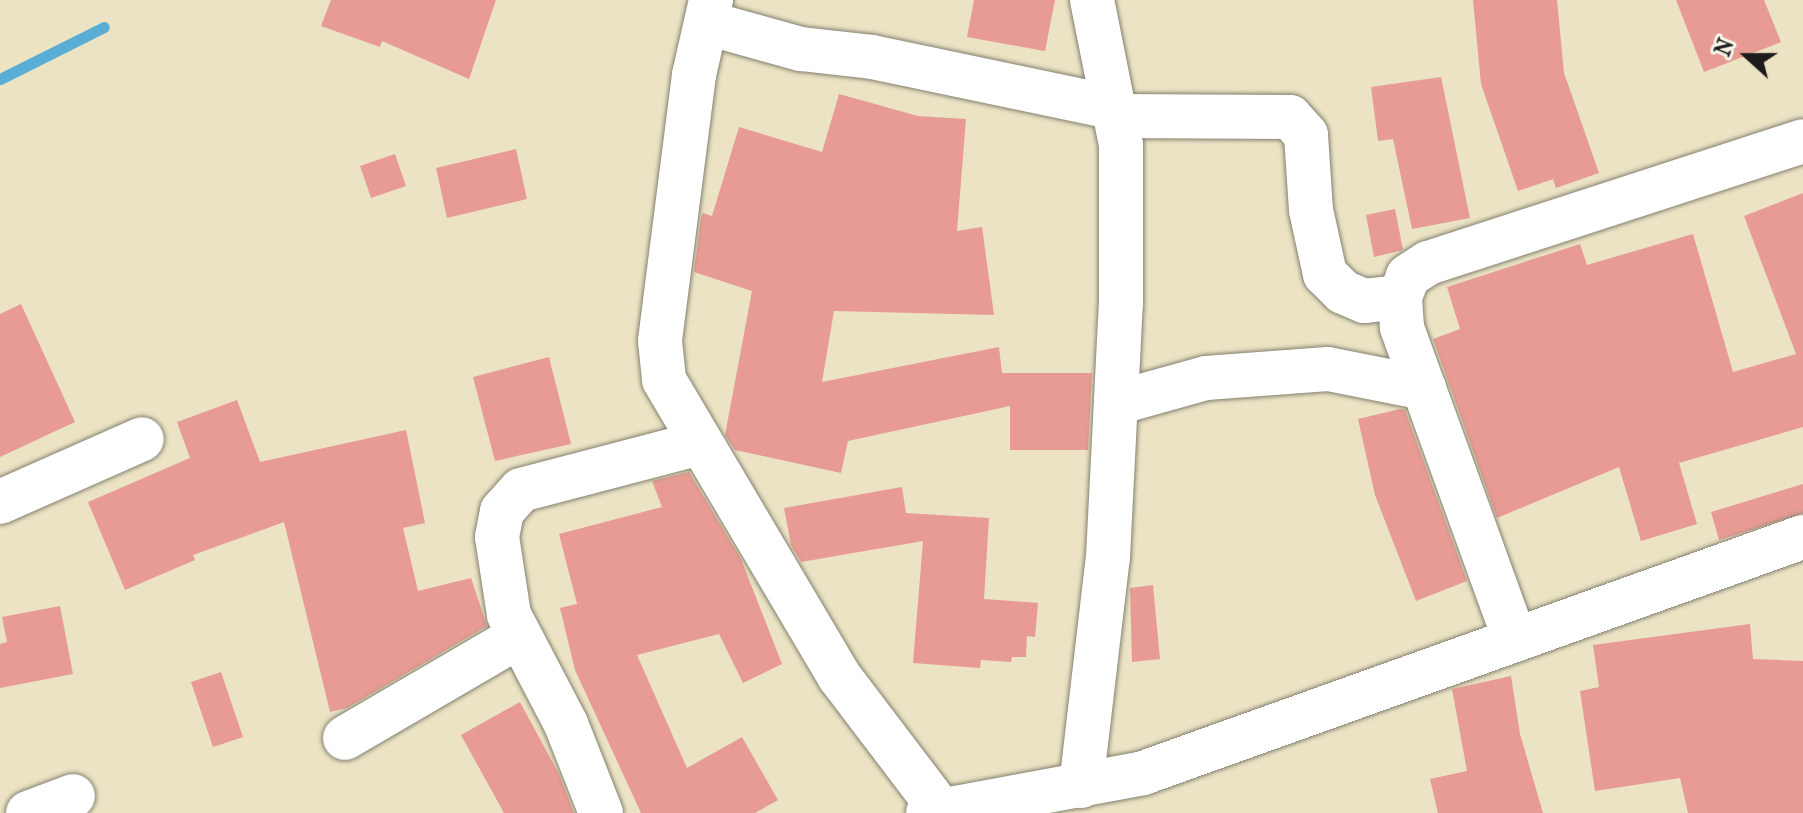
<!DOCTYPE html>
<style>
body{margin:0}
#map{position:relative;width:1803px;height:813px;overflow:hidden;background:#ebe3c4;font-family:"IM FELL French Canon",serif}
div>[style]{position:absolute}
.stream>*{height:11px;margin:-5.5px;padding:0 5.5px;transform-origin:5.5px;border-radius:5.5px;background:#5aadd6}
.building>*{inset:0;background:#e79b94}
.roads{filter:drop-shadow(0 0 2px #848070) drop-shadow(0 0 2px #848070)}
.minor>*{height:44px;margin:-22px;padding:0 22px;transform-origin:22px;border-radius:22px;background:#fff}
span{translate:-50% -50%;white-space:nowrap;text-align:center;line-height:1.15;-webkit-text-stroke:8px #f7f3e8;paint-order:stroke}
.north{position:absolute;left:1707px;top:16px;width:80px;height:80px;-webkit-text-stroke:6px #f7f3e8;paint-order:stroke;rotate:291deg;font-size:22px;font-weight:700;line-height:32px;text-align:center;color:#1c1c1c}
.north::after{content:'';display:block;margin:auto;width:28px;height:36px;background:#1c1c1c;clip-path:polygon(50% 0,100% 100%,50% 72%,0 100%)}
</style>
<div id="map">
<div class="stream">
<i style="left:0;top:79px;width:116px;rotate:-26.6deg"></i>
</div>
<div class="building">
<i style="clip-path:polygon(331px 0,496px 0,469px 79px,382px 41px,380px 47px,321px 26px)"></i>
<i style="clip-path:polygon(974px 0,1055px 0,1045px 51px,967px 37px)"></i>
<i style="clip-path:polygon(1473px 0,1557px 0,1564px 73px,1599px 173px,1556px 188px,1553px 179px,1518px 191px,1481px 84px)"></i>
<i style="clip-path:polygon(1676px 0,1764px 0,1781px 42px,1704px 72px)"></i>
<i style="clip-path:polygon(1441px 77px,1470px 218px,1412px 229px,1393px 139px,1378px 141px,1371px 87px)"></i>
<i style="clip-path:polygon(839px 94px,918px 116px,966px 119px,957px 231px,982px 227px,994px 315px,834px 311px,822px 382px,999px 347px,1002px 373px,1092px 373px,1088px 450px,1010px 450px,1010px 406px,848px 441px,841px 473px,735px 450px,725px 435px,752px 291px,694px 272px,701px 218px,703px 213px,712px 216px,739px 127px,822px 152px)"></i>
<i style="clip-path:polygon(516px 149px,527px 199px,447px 218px,436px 168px)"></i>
<i style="clip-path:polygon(395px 154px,406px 186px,371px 198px,360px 166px)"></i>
<i style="clip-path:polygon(1803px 193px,1803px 427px,1679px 463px,1697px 524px,1641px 541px,1619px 467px,1497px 518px,1433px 339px,1460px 329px,1447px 287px,1580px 244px,1587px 265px,1693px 234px,1733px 372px,1796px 354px,1744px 216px)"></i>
<i style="clip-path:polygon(1395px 209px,1403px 250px,1374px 257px,1366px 215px)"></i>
<i style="clip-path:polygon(21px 304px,75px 422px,0 457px,0 314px)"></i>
<i style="clip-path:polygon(549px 357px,571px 444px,495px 461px,473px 377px)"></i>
<i style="clip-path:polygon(237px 400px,260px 462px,406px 430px,425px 523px,403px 528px,418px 591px,471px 578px,487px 626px,347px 708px,330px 712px,284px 522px,193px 555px,195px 560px,125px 590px,88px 502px,190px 458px,177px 422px)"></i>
<i style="clip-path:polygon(1400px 409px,1405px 410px,1467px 581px,1416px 601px,1375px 495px,1358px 419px)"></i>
<i style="clip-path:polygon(689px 472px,741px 559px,782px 664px,743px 683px,719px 634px,637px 655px,687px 768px,742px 737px,778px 800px,755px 813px,641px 813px,575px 670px,560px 608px,577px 604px,559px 534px,662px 507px,652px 481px)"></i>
<i style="clip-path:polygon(1803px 484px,1803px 513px,1719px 540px,1711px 512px)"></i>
<i style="clip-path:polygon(902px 487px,906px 513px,989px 518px,984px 599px,1038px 603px,1035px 637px,1027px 636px,1026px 657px,1012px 657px,1011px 662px,981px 660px,980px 668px,913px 663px,923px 541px,801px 562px,791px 545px,784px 508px)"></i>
<i style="clip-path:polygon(1153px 585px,1160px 659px,1132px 662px,1130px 588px)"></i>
<i style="clip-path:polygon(60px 606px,73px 674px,0 688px,0 644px,7px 642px,2px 617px)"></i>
<i style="clip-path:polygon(1750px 624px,1753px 659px,1803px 661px,1803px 813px,1688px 813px,1680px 778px,1595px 791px,1580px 691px,1599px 687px,1593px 645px)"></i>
<i style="clip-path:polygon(221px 672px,243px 737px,213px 747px,191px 682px)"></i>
<i style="clip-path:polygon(1511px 676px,1520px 734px,1543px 813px,1438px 813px,1430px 779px,1467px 771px,1452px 689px)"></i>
<i style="clip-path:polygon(520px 702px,559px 774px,574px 813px,504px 813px,461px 735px)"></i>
</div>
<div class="roads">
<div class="minor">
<i style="left:711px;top:0;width:77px;rotate:102.8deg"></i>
<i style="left:694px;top:75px;width:268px;rotate:97.3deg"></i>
<i style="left:660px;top:341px;width:39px;rotate:84deg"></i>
<i style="left:664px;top:380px;width:344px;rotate:59.4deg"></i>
<i style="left:839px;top:676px;width:167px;rotate:52.8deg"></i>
<i style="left:707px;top:23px;width:98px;rotate:15.5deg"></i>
<i style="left:801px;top:49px;width:71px;rotate:6.4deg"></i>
<i style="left:872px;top:57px;width:249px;rotate:11.8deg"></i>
<i style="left:1117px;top:116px;width:173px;rotate:0.3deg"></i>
<i style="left:1290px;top:117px;width:24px;rotate:48deg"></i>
<i style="left:1306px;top:135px;width:75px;rotate:86.2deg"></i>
<i style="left:1311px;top:210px;width:66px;rotate:77.7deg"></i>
<i style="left:1325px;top:274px;width:25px;rotate:45deg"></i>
<i style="left:1343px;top:292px;width:23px;rotate:23deg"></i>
<i style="left:1364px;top:301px;width:36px;rotate:-6deg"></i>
<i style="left:1116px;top:403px;width:93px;rotate:-15.5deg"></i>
<i style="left:1206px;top:378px;width:122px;rotate:-4.2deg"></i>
<i style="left:1328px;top:369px;width:98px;rotate:11.2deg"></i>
<i style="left:0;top:502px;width:155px;rotate:-23.9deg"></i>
<i style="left:1515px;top:640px;width:333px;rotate:-109.9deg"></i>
<i style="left:1402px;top:327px;width:30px;rotate:-94deg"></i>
<i style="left:1400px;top:297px;width:22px;rotate:-69deg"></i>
<i style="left:1408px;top:276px;width:24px;rotate:-33deg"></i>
<i style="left:1428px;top:263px;width:394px;rotate:-18deg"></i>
<i style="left:345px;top:738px;width:198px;rotate:-30.3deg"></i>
<i style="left:1081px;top:786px;width:231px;rotate:-83.3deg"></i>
<i style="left:1108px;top:557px;width:253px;rotate:-87.1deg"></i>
<i style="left:1121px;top:304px;width:159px;rotate:-90deg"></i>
<i style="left:1121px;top:145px;width:148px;rotate:-101.3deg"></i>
<i style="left:28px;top:813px;width:48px;rotate:-20.7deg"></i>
<i style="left:601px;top:813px;width:96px;rotate:-111.5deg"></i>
<i style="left:566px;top:724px;width:123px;rotate:-117.6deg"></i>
<i style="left:509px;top:615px;width:79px;rotate:-98.7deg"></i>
<i style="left:497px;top:537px;width:26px;rotate:-79deg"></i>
<i style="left:502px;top:511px;width:28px;rotate:-48deg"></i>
<i style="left:521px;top:490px;width:185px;rotate:-14.7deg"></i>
<i style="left:928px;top:813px;width:219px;rotate:-10.5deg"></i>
<i style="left:1143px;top:773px;width:701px;rotate:-19.68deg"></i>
</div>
</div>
<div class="north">N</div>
</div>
